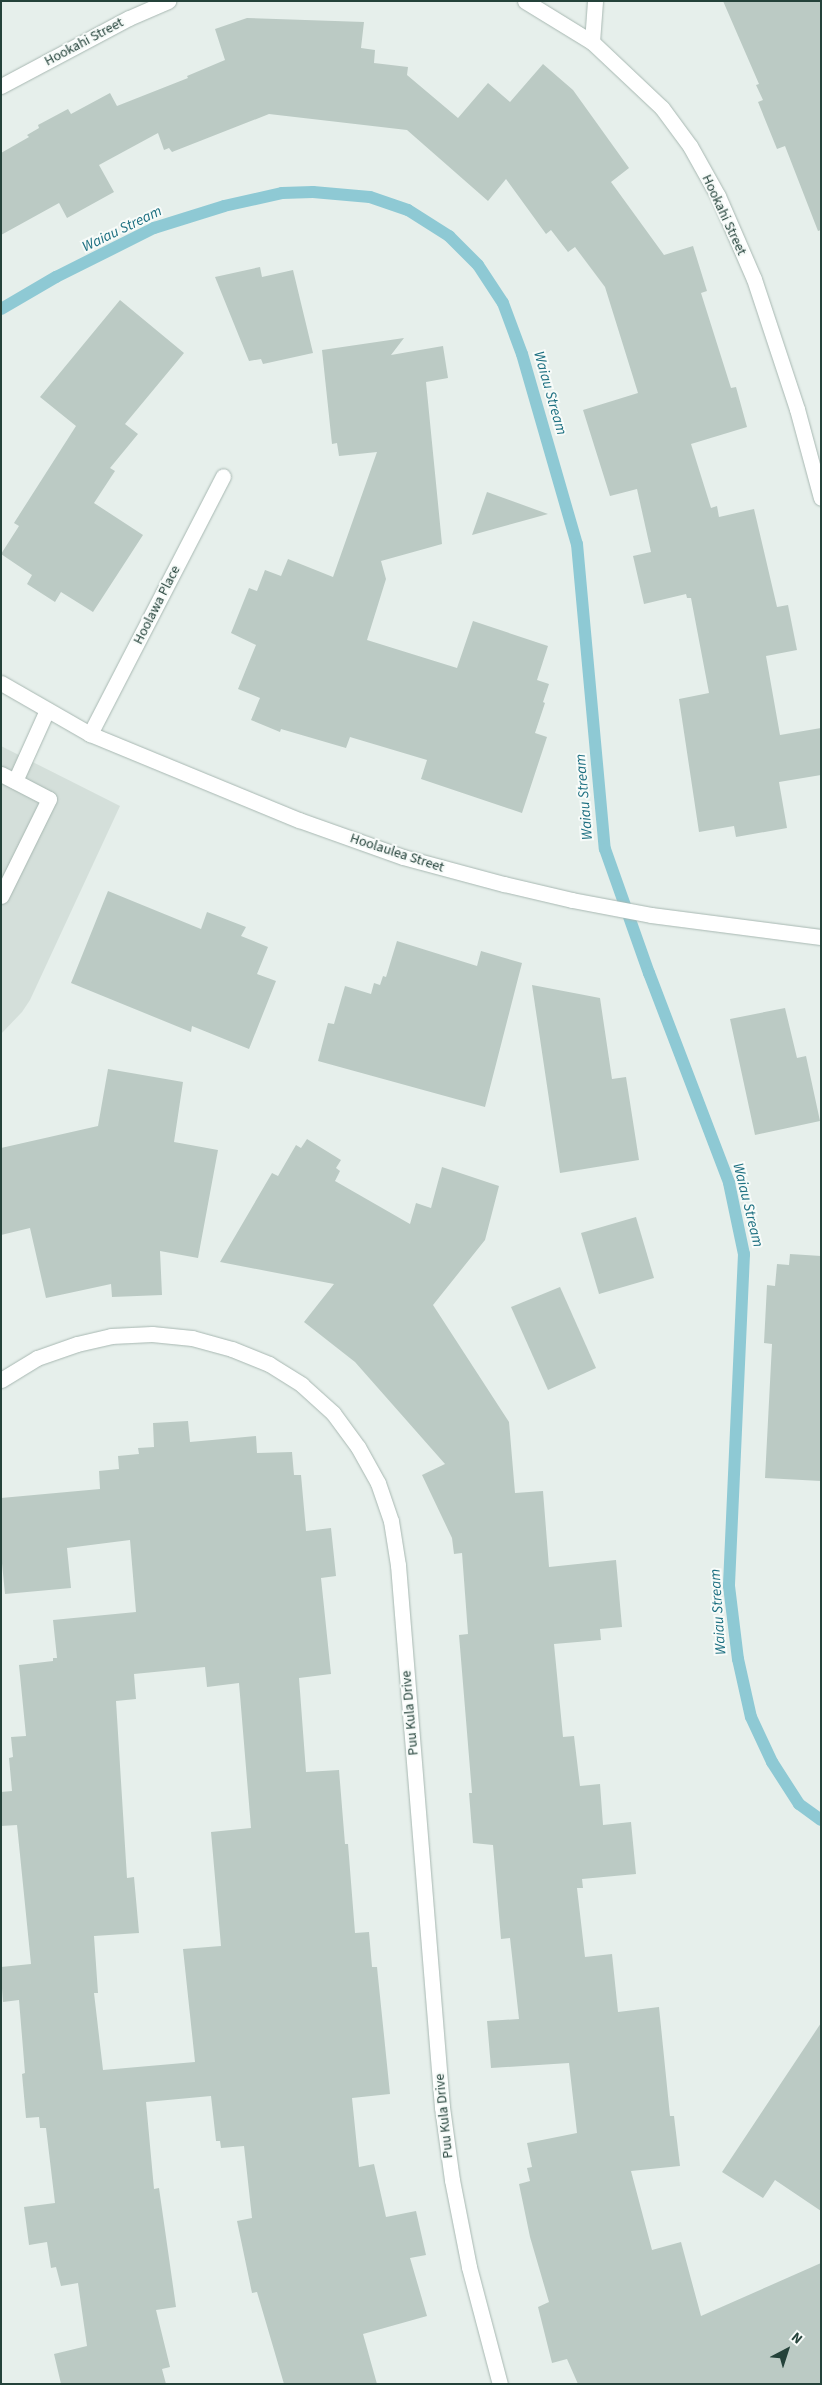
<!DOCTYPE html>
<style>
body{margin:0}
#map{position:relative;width:822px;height:2385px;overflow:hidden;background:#e6efeb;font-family:"Source Sans 3",sans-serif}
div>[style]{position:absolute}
.built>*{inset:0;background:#d4dfda}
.stream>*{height:12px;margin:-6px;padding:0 6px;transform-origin:6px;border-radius:6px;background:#8ec9d4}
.building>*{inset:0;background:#bbcac4}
.roads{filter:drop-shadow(0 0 1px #a8b8b2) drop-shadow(0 0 1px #a8b8b2)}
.service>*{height:15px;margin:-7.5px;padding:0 7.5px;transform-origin:7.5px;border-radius:7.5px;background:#fff}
.minor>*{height:15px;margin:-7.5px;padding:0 7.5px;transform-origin:7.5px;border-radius:7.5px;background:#fff}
.tertiary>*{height:15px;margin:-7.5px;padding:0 7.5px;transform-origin:7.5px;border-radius:7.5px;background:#fff}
span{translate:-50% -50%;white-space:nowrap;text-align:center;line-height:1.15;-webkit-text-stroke:4px #f7fbf9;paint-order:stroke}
.street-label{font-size:14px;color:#24423a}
.water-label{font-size:15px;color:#1c6f80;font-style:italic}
.frame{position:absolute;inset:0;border:2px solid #24423a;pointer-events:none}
.north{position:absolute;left:762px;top:2325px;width:50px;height:50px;-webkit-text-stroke:4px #f7fbf9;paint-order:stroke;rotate:40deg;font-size:14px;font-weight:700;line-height:20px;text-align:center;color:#24423a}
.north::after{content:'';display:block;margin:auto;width:18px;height:22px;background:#24423a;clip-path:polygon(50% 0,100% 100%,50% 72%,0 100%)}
</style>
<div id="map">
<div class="built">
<i style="clip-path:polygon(1px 746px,120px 806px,30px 1000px,22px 1012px,1px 1034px)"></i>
</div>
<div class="stream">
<i style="left:1px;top:309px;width:64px;rotate:-30.2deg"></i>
<i style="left:56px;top:277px;width:110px;rotate:-26.6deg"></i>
<i style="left:154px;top:228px;width:73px;rotate:-17.4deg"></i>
<i style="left:224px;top:206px;width:59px;rotate:-12.6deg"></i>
<i style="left:282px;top:193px;width:31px;rotate:-2deg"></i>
<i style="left:313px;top:192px;width:57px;rotate:5deg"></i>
<i style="left:370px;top:197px;width:40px;rotate:18.9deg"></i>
<i style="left:408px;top:210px;width:49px;rotate:32.4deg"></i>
<i style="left:449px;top:236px;width:41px;rotate:45deg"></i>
<i style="left:478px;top:265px;width:45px;rotate:56.7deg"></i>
<i style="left:503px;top:303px;width:54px;rotate:69.6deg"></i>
<i style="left:522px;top:354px;width:198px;rotate:73.9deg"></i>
<i style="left:577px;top:544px;width:306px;rotate:84.8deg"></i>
<i style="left:605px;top:849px;width:132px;rotate:70.5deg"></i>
<i style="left:649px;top:973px;width:225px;rotate:69.1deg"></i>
<i style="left:729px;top:1183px;width:73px;rotate:78.1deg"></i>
<i style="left:744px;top:1254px;width:332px;rotate:92.6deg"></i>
<i style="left:729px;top:1586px;width:74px;rotate:83deg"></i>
<i style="left:738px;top:1659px;width:59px;rotate:77.4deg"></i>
<i style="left:751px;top:1717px;width:50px;rotate:65deg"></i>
<i style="left:772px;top:1762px;width:50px;rotate:57.3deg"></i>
<i style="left:799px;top:1804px;width:27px;rotate:36deg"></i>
</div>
<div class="building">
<i style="clip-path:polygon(723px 1px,821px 1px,821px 230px,818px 231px,785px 146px,777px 149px,758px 102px,763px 100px,756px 85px,759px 84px)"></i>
<i style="clip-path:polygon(247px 18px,364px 22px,361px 48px,375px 50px,374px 63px,408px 67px,407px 75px,458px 118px,488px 83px,510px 102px,543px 64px,573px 90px,629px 168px,611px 182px,664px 255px,693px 246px,707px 291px,701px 293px,731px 388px,736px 387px,747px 427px,691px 444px,711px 508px,717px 506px,719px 517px,754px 509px,777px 607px,788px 605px,797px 650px,766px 656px,780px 735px,821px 728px,821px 775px,779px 782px,787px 828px,736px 837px,734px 826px,699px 832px,679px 699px,709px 693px,691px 598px,687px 598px,686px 594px,644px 604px,633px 556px,651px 552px,637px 489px,610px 496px,583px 410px,638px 393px,605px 287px,575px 247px,568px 252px,551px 230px,546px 234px,506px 179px,488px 201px,407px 130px,269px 114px,172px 152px,169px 148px,164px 150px,158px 133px,99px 165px,114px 192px,67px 218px,59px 203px,1px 235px,1px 153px,29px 137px,27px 135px,39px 128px,38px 125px,68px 109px,71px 114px,110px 93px,117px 106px,188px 78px,187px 76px,225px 60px,215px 29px)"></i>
<i style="clip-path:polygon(260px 267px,262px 277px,293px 270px,313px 353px,263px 364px,261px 359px,249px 361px,215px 277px)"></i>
<i style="clip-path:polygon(120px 300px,184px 353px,125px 424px,138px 434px,110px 468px,115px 471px,94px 503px,143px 535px,93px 612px,61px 592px,55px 602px,27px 584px,32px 575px,1px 554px,19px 526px,14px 523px,76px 426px,40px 397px)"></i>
<i style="clip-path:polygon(404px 338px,391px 355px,443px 346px,448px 378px,426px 382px,442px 544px,381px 561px,386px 579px,367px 640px,457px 668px,473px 621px,548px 646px,537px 680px,549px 684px,543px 702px,545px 703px,535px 733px,547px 737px,522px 813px,421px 779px,427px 760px,350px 737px,346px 748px,281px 729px,280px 732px,251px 720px,260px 698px,238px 689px,256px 645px,231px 633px,249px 588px,257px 591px,265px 570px,281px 576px,288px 559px,333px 577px,377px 452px,339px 456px,337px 443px,332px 444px,322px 350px)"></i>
<i style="clip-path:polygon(487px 492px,548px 514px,472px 535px)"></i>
<i style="clip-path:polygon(108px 891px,201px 929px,207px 912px,246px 927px,241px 936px,268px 947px,257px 974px,276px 981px,249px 1049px,192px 1026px,191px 1032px,71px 983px)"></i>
<i style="clip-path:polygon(397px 941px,477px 966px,481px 951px,522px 963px,485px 1107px,318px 1061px,328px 1023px,334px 1024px,345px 986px,371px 994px,374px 983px,380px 985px,383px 976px,386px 977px)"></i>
<i style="clip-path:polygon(532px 985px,600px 998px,612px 1079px,626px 1077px,639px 1160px,560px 1173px)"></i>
<i style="clip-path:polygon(785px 1008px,797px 1058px,806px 1056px,820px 1121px,755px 1135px,730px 1019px)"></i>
<i style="clip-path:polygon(108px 1069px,183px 1082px,174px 1142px,218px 1150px,198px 1258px,160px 1251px,162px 1295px,112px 1297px,111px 1284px,46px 1298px,30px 1228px,1px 1235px,1px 1148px,98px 1126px)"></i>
<i style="clip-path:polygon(307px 1139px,341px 1160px,336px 1168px,340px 1171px,335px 1181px,410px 1224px,416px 1203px,431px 1208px,442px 1167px,499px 1186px,485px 1240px,433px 1305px,509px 1422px,515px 1493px,543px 1491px,549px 1567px,616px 1560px,622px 1627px,600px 1629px,601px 1640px,554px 1644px,563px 1737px,574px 1736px,580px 1786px,600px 1784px,603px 1825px,631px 1822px,636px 1874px,582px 1879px,583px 1888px,577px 1888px,585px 1957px,612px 1954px,618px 2012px,659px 2007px,670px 2116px,674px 2116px,680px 2166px,631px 2171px,652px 2250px,681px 2242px,701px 2316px,821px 2263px,821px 2384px,578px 2384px,567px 2359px,552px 2363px,538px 2307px,549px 2302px,530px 2237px,519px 2184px,530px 2181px,527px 2168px,532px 2167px,527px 2143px,577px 2133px,569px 2063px,491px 2068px,487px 2021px,519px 2019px,510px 1938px,501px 1939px,493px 1845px,473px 1843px,469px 1793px,472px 1793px,459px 1635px,468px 1634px,462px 1553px,454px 1554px,452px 1538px,422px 1475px,445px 1464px,355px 1362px,304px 1322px,334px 1284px,220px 1262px,272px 1173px,278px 1176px,296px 1145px,301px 1148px)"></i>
<i style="clip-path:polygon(636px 1217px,654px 1278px,599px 1294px,581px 1233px)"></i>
<i style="clip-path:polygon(790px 1254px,821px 1256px,821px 1481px,765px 1478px,772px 1344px,764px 1343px,767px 1285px,775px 1286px,777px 1264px,789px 1265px)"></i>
<i style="clip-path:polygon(560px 1287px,596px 1368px,548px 1390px,511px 1307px)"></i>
<i style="clip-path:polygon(evenodd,188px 1421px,190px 1442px,256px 1436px,257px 1453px,292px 1452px,294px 1475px,301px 1475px,306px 1531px,331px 1528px,336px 1576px,321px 1578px,331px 1674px,299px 1678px,306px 1772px,339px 1770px,345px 1844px,348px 1844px,355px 1933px,369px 1932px,372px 1967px,377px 1967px,390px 2094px,352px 2098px,359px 2167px,374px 2164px,386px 2217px,416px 2211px,426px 2255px,410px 2258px,427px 2316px,363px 2334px,377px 2384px,284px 2384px,257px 2292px,252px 2293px,237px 2221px,252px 2218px,244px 2146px,221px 2148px,220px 2141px,216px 2141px,211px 2096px,146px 2102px,154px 2189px,159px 2188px,176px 2307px,156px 2310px,170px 2367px,162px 2369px,166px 2384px,61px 2384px,54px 2354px,87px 2346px,78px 2283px,61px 2286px,56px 2267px,51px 2268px,47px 2242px,29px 2245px,24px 2207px,55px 2203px,46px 2128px,40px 2128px,39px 2117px,26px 2118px,22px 2074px,25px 2073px,19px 2000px,3px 2002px,1px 1975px,1px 1967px,31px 1964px,17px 1825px,1px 1826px,1px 1792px,12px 1791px,9px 1758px,13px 1757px,11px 1737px,26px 1736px,19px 1665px,53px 1661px,53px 1658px,57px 1658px,53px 1620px,136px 1612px,130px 1540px,67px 1548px,71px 1588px,5px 1594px,1px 1553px,1px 1498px,100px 1489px,99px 1471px,119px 1469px,118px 1456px,139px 1454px,138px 1448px,154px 1447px,153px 1423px,188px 1421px,205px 1667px,207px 1687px,239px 1683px,251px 1828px,211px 1832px,221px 1946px,183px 1949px,195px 2062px,103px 2070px,94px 1993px,98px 1993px,94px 1936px,139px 1933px,134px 1877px,127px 1878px,116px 1701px,136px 1699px,134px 1674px,205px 1667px)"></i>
<i style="clip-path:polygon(821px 2023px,821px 2211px,775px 2180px,763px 2198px,722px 2172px)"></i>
</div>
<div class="roads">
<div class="service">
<i style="left:592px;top:42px;width:41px;rotate:-85.8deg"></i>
<i style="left:1px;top:774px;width:54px;rotate:27.5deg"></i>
<i style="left:49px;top:799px;width:108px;rotate:116.3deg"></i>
<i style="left:15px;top:781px;width:78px;rotate:-65.7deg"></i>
</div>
<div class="minor">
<i style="left:525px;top:1px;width:79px;rotate:31.5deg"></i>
<i style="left:592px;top:42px;width:96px;rotate:43.3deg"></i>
<i style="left:662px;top:108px;width:47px;rotate:53.6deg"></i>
<i style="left:690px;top:146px;width:57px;rotate:60.8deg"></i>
<i style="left:718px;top:196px;width:90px;rotate:66.6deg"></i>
<i style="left:754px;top:279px;width:137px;rotate:71.7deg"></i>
<i style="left:797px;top:409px;width:92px;rotate:74.9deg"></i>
<i style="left:1px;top:86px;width:145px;rotate:-28deg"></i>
<i style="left:129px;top:18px;width:43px;rotate:-23.6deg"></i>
<i style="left:90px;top:734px;width:290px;rotate:-62.7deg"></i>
<i style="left:1px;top:1380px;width:42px;rotate:-31.4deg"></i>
<i style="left:37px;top:1358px;width:42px;rotate:-19.3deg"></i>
<i style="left:77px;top:1344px;width:35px;rotate:-13deg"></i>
<i style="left:111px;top:1336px;width:41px;rotate:-2.8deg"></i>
<i style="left:152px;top:1334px;width:40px;rotate:5.7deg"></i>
<i style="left:192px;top:1338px;width:41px;rotate:15.4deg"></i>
<i style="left:232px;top:1349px;width:40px;rotate:22deg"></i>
<i style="left:269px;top:1364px;width:39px;rotate:32deg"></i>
<i style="left:302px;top:1385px;width:42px;rotate:42.1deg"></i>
<i style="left:333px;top:1413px;width:42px;rotate:53.7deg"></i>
<i style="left:358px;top:1447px;width:41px;rotate:60.9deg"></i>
<i style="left:378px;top:1483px;width:40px;rotate:71.1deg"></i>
<i style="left:391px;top:1521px;width:45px;rotate:81deg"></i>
<i style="left:398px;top:1565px;width:544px;rotate:85.36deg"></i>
<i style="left:442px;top:2107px;width:74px;rotate:82.2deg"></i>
<i style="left:452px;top:2180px;width:89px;rotate:78.9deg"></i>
<i style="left:469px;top:2267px;width:121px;rotate:75.2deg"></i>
</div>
<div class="tertiary">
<i style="left:1px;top:683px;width:103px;rotate:29.8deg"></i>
<i style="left:90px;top:734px;width:226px;rotate:22.4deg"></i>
<i style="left:299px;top:820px;width:110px;rotate:19.6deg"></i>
<i style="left:403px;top:857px;width:105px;rotate:15deg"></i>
<i style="left:504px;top:884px;width:70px;rotate:13.2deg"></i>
<i style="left:572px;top:900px;width:80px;rotate:10.8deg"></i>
<i style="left:651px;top:915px;width:171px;rotate:7.4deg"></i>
</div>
</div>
<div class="street-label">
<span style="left:84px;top:42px;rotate:-28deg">Hookahi Street</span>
<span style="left:724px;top:215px;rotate:65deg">Hookahi Street</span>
<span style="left:157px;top:605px;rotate:-63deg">Hoolawa Place</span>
<span style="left:397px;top:853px;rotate:18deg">Hoolaulea Street</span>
<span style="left:410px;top:1713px;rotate:-95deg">Puu Kula Drive</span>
<span style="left:444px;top:2116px;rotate:-96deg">Puu Kula Drive</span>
</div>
<div class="water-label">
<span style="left:122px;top:229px;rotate:-26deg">Waiau Stream</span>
<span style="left:550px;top:393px;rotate:74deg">Waiau Stream</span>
<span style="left:584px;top:797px;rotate:-95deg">Waiau Stream</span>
<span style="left:748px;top:1205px;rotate:76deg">Waiau Stream</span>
<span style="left:718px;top:1612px;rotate:-94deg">Waiau Stream</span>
</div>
<div class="frame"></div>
<div class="north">N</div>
</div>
